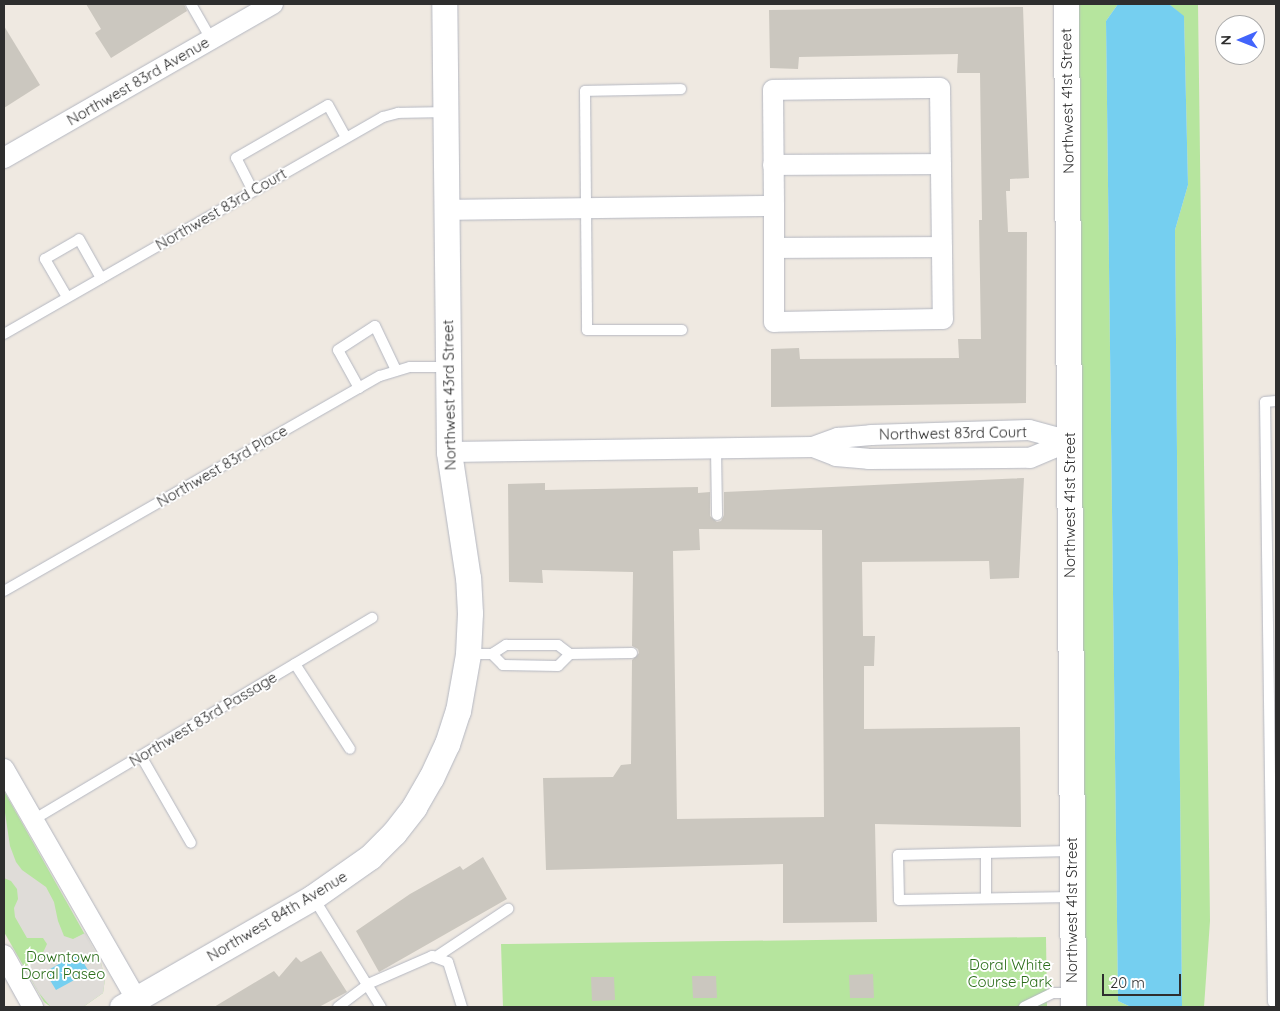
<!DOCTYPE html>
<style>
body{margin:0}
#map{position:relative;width:1280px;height:1011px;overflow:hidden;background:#efe9e1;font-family:Quicksand,sans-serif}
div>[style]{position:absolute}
.green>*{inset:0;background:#b6e59e}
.plaza>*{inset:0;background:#dfdcd8}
.water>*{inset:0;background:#75cff0}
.building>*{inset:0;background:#cbc7bf}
.roads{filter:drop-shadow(0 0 1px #b4b7c1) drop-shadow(0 0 1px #b4b7c1)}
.service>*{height:10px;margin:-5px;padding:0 5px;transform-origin:5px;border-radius:5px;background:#fff}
.minor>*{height:20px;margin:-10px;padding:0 10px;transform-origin:10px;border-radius:10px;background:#fff}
.tertiary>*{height:25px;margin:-12.5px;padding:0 12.5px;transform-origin:12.5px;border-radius:12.5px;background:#fff}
span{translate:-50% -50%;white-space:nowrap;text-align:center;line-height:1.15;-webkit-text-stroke:4px #fff;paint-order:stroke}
.street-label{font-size:15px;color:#2e2e2e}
.park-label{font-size:15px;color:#2c6e1b}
.frame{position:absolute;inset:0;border:5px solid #2e2e2e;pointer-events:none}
.north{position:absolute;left:1215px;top:15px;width:50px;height:50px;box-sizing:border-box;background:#fff;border:1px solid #ababab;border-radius:50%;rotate:269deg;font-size:14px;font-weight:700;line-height:20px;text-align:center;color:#2e2e2e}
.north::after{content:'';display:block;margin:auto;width:18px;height:22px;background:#4264fb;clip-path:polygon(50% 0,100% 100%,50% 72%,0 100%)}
.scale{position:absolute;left:1102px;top:974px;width:79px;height:22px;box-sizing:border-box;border:2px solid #2e2e2e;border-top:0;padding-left:6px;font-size:15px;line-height:18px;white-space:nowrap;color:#2e2e2e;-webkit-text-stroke:4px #fff;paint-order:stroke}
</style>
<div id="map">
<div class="green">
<i style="clip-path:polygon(1076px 4px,1118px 4px,1106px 21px,1118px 1001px,1131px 1007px,1087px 1007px,1083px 991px)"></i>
<i style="clip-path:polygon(1169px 4px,1198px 4px,1210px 921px,1204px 1007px,1178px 1007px,1182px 1005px,1175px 230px,1188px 185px,1184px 17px)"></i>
<i style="clip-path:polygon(4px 791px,101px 963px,105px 979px,103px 993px,83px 1007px,51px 1007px,44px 1002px,4px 932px)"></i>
<i style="clip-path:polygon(1046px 937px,1047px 1007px,503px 1007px,501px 944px)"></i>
</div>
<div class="plaza">
<i style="clip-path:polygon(4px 806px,10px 846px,16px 862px,22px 870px,46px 887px,54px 902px,58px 921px,64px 936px,73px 939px,85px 933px,101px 963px,105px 979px,103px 993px,83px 1007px,50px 1006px,39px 993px,24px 967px,41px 957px,47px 944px,43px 938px,27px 938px,15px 917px,14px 908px,18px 899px,17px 889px,11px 881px,4px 878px)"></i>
</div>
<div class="water">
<i style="clip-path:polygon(1118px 4px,1169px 4px,1184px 16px,1188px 185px,1175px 230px,1182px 1006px,1178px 1007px,1131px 1007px,1118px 1001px,1106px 21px)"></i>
<i style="clip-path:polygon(78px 953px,89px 972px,56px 990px,45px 972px)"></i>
</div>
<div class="building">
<i style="clip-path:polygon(86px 4px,184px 4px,187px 11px,111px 58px,95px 33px,101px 29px)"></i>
<i style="clip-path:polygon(1023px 7px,1029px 178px,1010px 179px,1010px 191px,1006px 191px,1008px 232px,1027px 232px,1026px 403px,771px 407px,771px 349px,799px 348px,800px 359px,959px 358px,958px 339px,981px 339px,979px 220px,982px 220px,980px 73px,957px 73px,958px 54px,799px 57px,798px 69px,770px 68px,769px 10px)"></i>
<i style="clip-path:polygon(4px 26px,40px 85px,4px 108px)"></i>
<i style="clip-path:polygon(evenodd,1024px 478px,1019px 578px,990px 579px,989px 561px,862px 562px,863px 636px,875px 636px,874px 666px,864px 666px,864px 729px,1020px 727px,1021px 827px,875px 824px,877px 922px,783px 923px,783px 864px,546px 870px,543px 778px,613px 777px,621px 765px,631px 764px,632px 660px,639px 653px,638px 649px,632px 646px,633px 572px,542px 570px,543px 583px,509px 582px,508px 484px,545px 483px,545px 490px,698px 487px,698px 493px,710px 492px,710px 516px,717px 522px,721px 521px,724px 515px,724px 492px,1024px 478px,699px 529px,822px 530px,824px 817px,677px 819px,673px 551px,700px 550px,699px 529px)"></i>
<i style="clip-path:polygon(483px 857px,507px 899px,379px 972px,356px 931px,410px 894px,460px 866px,463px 870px)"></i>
<i style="clip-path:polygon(321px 951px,347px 992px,319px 1007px,214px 1007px,274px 971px,279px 977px,296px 957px,301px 962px)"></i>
<i style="clip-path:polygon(873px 974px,874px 998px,850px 998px,849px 975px)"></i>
<i style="clip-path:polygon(692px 976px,716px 976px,717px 998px,693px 998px)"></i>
<i style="clip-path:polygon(591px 977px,614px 977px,615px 1000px,592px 1001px)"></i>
</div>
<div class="roads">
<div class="service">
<i style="left:191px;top:4px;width:40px;rotate:60.3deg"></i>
<i style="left:681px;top:89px;width:96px;rotate:178.8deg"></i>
<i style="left:585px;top:91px;width:239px;rotate:89.5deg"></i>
<i style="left:587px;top:330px;width:95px"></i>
<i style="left:253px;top:191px;width:37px;rotate:-117deg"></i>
<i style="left:236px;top:158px;width:106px;rotate:-29.9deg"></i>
<i style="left:328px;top:105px;width:37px;rotate:61deg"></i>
<i style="left:67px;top:297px;width:44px;rotate:-120.1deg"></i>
<i style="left:45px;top:259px;width:39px;rotate:-30deg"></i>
<i style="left:79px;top:239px;width:45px;rotate:60.6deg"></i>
<i style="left:4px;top:334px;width:437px;rotate:-29.8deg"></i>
<i style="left:383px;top:117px;width:16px;rotate:-15deg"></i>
<i style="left:398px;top:113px;width:47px;rotate:-1.2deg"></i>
<i style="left:359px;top:388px;width:43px;rotate:-118.9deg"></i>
<i style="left:338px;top:350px;width:44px;rotate:-33deg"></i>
<i style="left:375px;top:326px;width:49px;rotate:64.5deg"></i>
<i style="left:716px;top:449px;width:66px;rotate:89.1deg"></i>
<i style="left:4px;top:591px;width:433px;rotate:-29.8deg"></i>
<i style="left:380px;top:376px;width:31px;rotate:-17deg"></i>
<i style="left:410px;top:367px;width:37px"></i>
<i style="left:468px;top:654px;width:24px"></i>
<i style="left:492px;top:654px;width:17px;rotate:-33deg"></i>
<i style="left:506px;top:645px;width:52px"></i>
<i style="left:558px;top:645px;width:15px;rotate:37deg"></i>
<i style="left:570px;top:654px;width:17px;rotate:135deg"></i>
<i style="left:558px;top:666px;width:55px;rotate:-179deg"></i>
<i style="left:503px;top:665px;width:16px;rotate:-135deg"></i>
<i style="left:570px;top:654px;width:62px;rotate:-0.9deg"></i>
<i style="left:295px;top:664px;width:101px;rotate:57.1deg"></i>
<i style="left:141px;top:756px;width:100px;rotate:60.1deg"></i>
<i style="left:33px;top:820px;width:395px;rotate:-30.8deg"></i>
<i style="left:1071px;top:851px;width:173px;rotate:178.7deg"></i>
<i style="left:898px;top:855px;width:45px;rotate:88.7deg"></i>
<i style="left:899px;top:900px;width:173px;rotate:-1deg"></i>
<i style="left:986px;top:853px;width:45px;rotate:90deg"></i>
<i style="left:313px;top:897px;width:129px;rotate:58.3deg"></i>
<i style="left:436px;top:957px;width:87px;rotate:-33.7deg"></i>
<i style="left:1273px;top:1002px;width:600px;rotate:-90.76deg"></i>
<i style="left:1265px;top:402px;width:11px;rotate:-5deg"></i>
<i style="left:338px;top:1007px;width:38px;rotate:-37deg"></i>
<i style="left:368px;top:984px;width:70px;rotate:-23.6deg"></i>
<i style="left:432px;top:956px;width:17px;rotate:21deg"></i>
<i style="left:448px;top:962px;width:47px;rotate:72.7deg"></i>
<i style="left:1024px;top:1007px;width:32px;rotate:-26deg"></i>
<i style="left:1053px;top:993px;width:20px"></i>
</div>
<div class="minor">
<i style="left:4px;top:158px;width:310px;rotate:-29.8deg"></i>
<i style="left:773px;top:165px;width:168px;rotate:-0.3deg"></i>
<i style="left:446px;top:210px;width:328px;rotate:-0.7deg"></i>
<i style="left:774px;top:206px;width:116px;rotate:-90.5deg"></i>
<i style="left:773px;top:90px;width:167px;rotate:-0.7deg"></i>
<i style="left:940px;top:88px;width:231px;rotate:89.3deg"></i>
<i style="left:943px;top:319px;width:169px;rotate:179deg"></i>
<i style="left:774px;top:322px;width:116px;rotate:-90deg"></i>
<i style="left:774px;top:248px;width:168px;rotate:-0.3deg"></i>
<i style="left:813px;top:447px;width:25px;rotate:21deg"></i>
<i style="left:836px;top:456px;width:32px;rotate:5deg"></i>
<i style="left:868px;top:459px;width:162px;rotate:-0.4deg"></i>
<i style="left:1030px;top:458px;width:43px;rotate:-23deg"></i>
<i style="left:449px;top:452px;width:364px;rotate:-0.8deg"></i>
<i style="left:813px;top:447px;width:27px;rotate:-20deg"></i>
<i style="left:838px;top:438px;width:33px;rotate:-5deg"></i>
<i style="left:871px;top:435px;width:158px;rotate:-1.8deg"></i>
<i style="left:1029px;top:430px;width:42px;rotate:15deg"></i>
<i style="left:4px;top:769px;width:265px;rotate:60.1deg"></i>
<i style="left:4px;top:955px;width:60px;rotate:60.9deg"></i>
</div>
<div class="tertiary">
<i style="left:1066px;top:4px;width:1003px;rotate:89.6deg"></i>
<i style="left:122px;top:1007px;width:220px;rotate:-29.9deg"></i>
<i style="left:313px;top:897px;width:70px;rotate:-35.1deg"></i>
<i style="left:370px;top:857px;width:34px;rotate:-45deg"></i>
<i style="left:394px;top:833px;width:33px;rotate:-52deg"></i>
<i style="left:414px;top:807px;width:34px;rotate:-60deg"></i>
<i style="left:431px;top:778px;width:38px;rotate:-65deg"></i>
<i style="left:447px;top:744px;width:35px;rotate:-72deg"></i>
<i style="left:458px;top:711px;width:58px;rotate:-80deg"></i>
<i style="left:468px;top:654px;width:41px;rotate:-87.2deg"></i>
<i style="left:470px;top:613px;width:35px;rotate:-93deg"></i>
<i style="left:468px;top:578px;width:127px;rotate:-98.6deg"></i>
<i style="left:449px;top:452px;width:448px;rotate:-90.6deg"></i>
</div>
</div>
<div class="street-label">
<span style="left:138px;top:81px;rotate:-30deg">Northwest 83rd Avenue</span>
<span style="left:1067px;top:101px;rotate:-91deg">Northwest 41st Street</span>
<span style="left:221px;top:209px;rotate:-30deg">Northwest 83rd Court</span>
<span style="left:449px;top:395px;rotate:-91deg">Northwest 43rd Street</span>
<span style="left:953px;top:433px;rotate:-1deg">Northwest 83rd Court</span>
<span style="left:222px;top:466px;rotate:-30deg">Northwest 83rd Place</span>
<span style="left:1070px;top:505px;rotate:-90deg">Northwest 41st Street</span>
<span style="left:203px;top:719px;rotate:-31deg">Northwest 83rd Passage</span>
<span style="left:1072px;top:910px;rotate:-90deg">Northwest 41st Street</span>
<span style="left:277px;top:916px;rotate:-31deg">Northwest 84th Avenue</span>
</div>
<div class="park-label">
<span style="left:63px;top:965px">Downtown<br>Doral Paseo</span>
<span style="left:1010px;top:973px">Doral White<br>Course Park</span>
</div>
<div class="frame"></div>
<div class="north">N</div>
<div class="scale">20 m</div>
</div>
